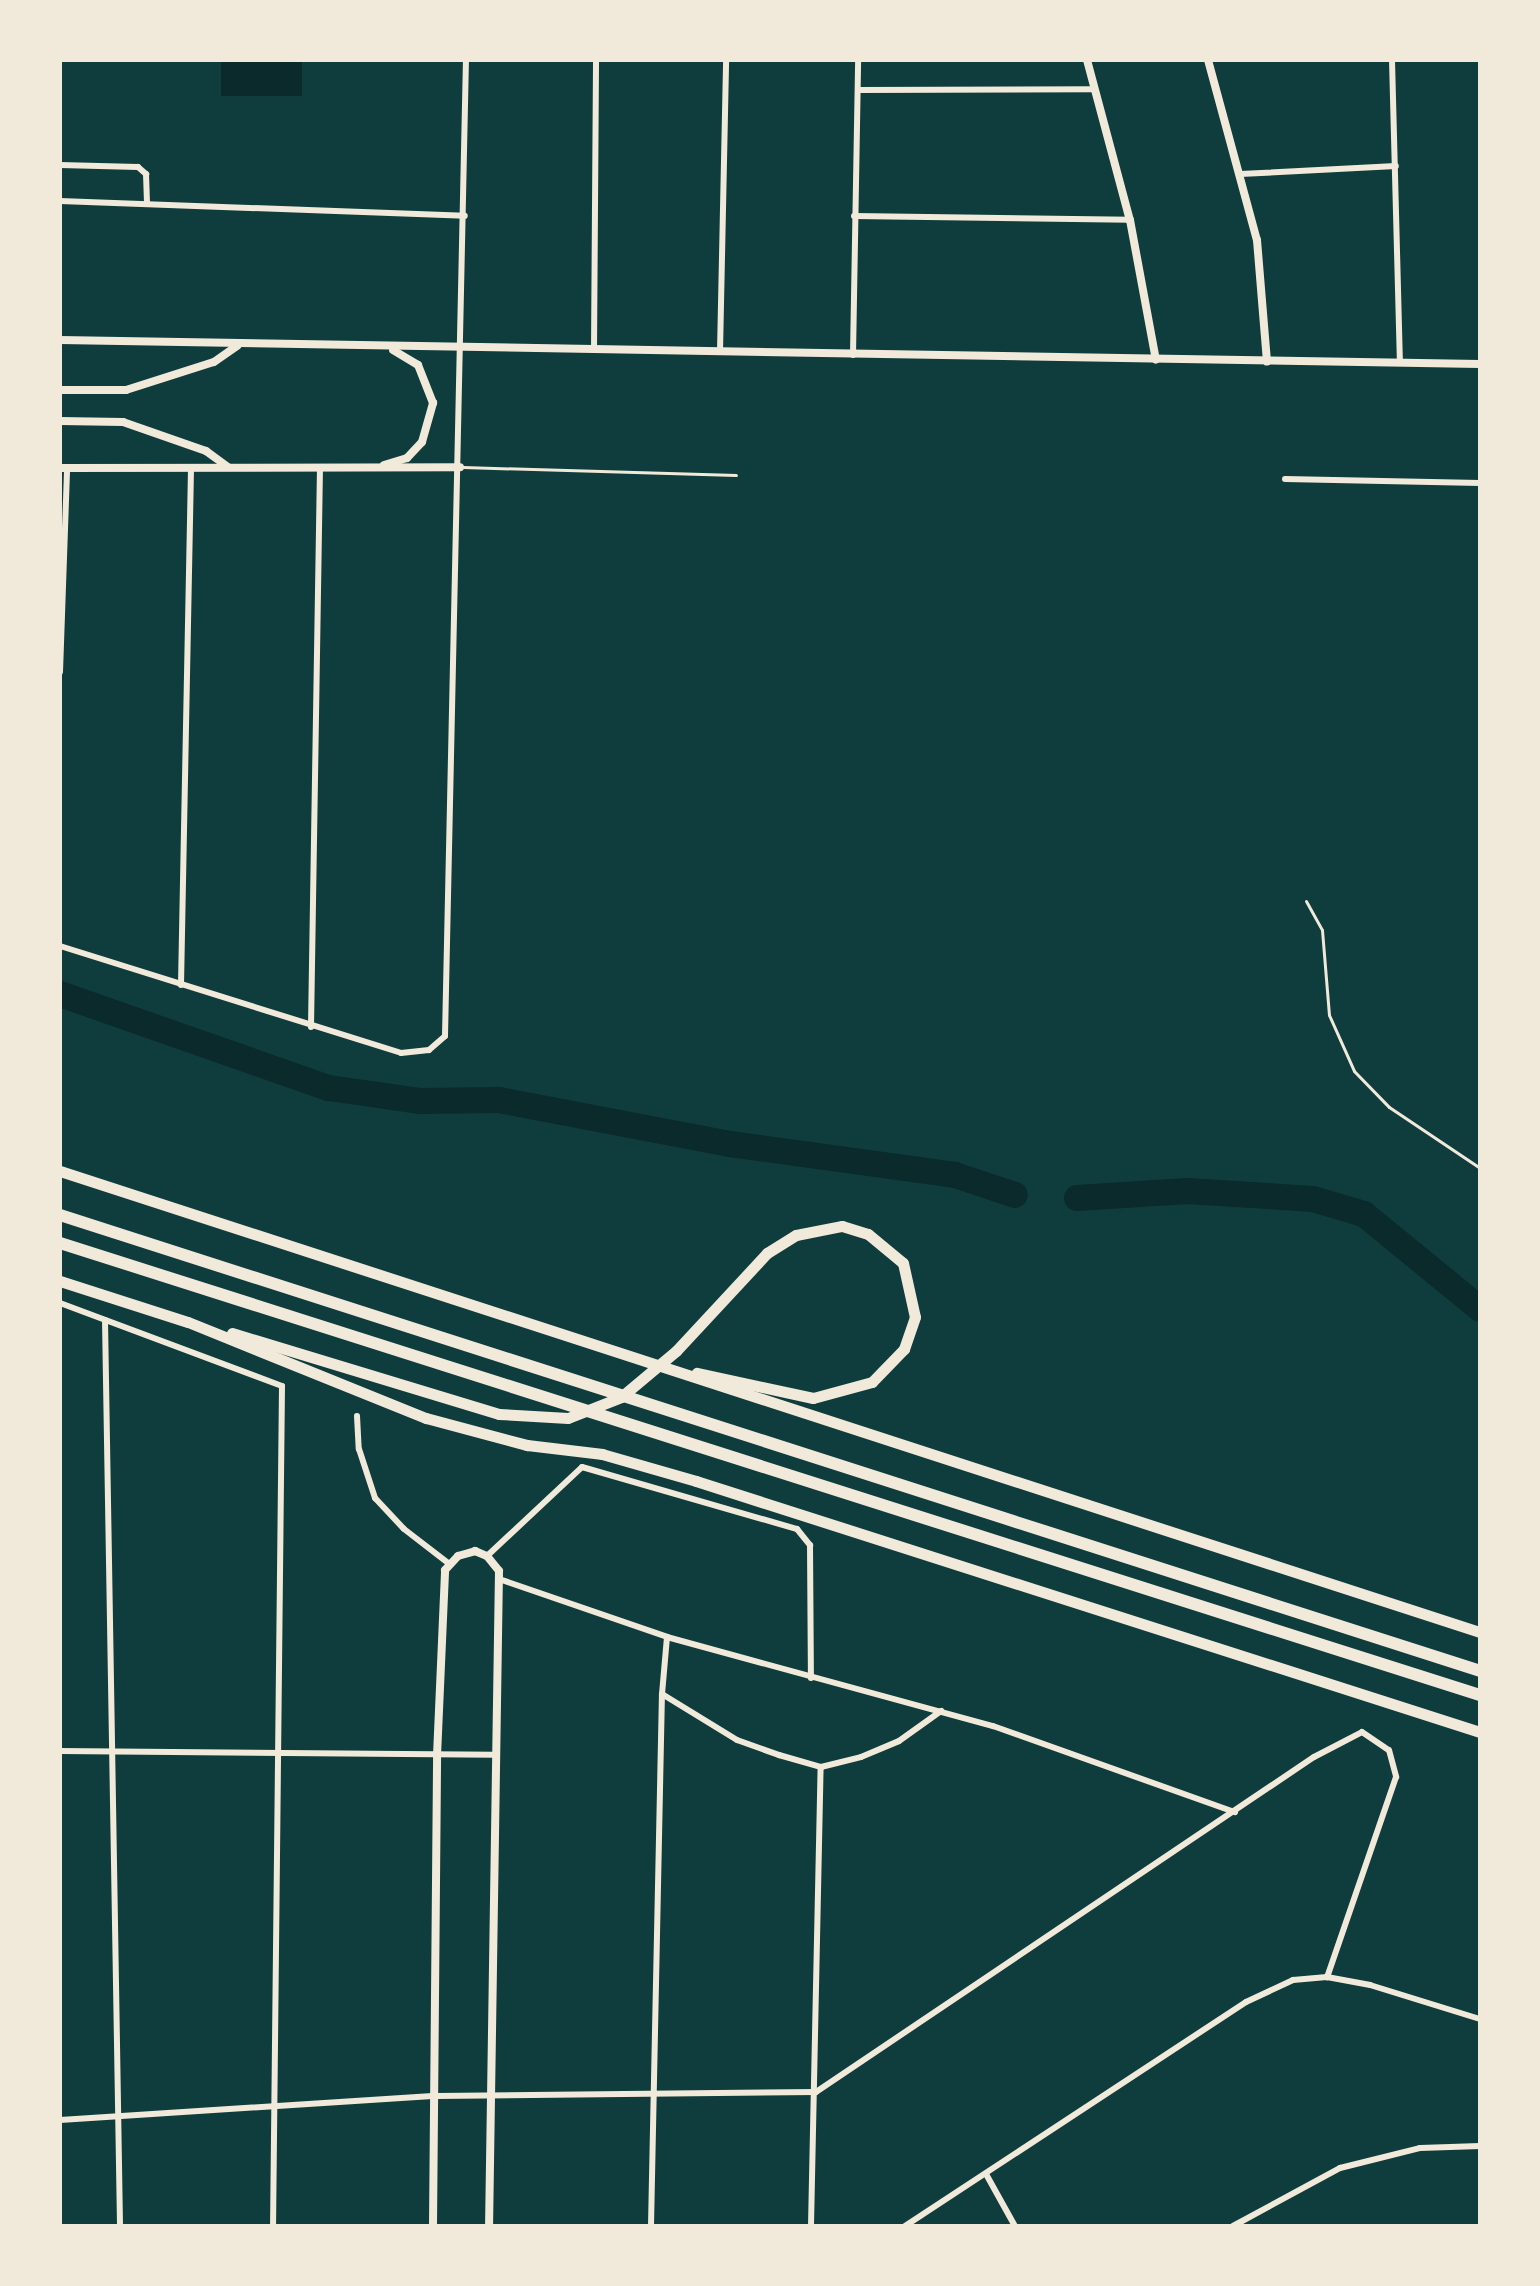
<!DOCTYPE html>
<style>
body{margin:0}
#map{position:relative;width:1540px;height:2286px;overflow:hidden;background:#0f3d3e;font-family:"Fira Sans",sans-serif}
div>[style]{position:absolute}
.water>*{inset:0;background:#0a2a2b}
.river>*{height:26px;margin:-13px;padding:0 13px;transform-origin:13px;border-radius:13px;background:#0a2a2b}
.service>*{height:3px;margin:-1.5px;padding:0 1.5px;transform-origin:1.5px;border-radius:1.5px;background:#f1e9da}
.minor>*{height:6px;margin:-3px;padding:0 3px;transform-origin:3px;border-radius:3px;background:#f1e9da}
.tertiary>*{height:8px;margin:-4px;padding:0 4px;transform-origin:4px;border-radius:4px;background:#f1e9da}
.trunk>*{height:11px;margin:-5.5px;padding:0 5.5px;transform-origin:5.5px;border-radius:5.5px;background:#f1e9da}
.motorway>*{height:12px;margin:-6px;padding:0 6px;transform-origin:6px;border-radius:6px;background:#f1e9da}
span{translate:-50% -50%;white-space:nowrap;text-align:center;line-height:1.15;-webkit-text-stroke:7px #f1e9da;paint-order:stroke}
.frame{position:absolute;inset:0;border:62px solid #f1e9da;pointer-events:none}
</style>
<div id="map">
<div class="water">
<i style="clip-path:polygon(221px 60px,302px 60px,302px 96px,221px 96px)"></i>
</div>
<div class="river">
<i style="left:60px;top:994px;width:285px;rotate:19.3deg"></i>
<i style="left:329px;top:1088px;width:91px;rotate:8.2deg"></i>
<i style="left:419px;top:1101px;width:80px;rotate:-0.7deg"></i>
<i style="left:499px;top:1100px;width:235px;rotate:10.8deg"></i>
<i style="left:730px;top:1144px;width:227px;rotate:7.8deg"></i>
<i style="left:955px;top:1175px;width:63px;rotate:18.4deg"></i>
<i style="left:1077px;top:1198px;width:110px;rotate:-3.6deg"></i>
<i style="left:1187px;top:1191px;width:126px;rotate:3.6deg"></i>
<i style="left:1313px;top:1199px;width:53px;rotate:16.4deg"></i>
<i style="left:1364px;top:1214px;width:150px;rotate:39.3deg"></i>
</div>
<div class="service">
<i style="left:463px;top:467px;width:273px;rotate:1.7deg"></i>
<i style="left:1306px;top:901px;width:33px;rotate:61deg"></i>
<i style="left:1322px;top:930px;width:85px;rotate:85.3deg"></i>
<i style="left:1329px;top:1015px;width:61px;rotate:65.9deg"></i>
<i style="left:1354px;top:1071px;width:50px;rotate:45.8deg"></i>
<i style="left:1389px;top:1107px;width:110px;rotate:33.8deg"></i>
</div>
<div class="minor">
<i style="left:1392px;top:60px;width:303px;rotate:88.5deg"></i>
<i style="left:858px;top:90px;width:236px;rotate:-0.2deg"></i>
<i style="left:60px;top:165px;width:78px;rotate:1.5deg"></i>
<i style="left:138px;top:167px;width:11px;rotate:41deg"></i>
<i style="left:146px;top:174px;width:28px;rotate:88deg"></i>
<i style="left:1240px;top:174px;width:156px;rotate:-2.9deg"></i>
<i style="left:60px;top:201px;width:405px;rotate:2.1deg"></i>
<i style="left:854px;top:216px;width:276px;rotate:0.8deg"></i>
<i style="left:594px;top:350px;width:290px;rotate:-89.6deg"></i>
<i style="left:720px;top:352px;width:292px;rotate:-88.8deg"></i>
<i style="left:853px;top:355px;width:295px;rotate:-89deg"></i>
<i style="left:1285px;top:479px;width:195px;rotate:1.2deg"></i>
<i style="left:60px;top:672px;width:204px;rotate:-88deg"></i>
<i style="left:60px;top:946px;width:357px;rotate:17.4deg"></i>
<i style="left:401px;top:1053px;width:28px;rotate:-6deg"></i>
<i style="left:429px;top:1050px;width:21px;rotate:-41deg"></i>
<i style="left:445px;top:1036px;width:976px;rotate:-88.77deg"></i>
<i style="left:181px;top:985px;width:517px;rotate:-88.89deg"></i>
<i style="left:311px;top:1027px;width:560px;rotate:-89.08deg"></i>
<i style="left:60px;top:1303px;width:237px;rotate:20.5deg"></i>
<i style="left:282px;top:1386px;width:840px;rotate:90.61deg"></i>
<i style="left:105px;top:1320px;width:906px;rotate:89.05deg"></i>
<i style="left:357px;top:1416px;width:33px;rotate:87deg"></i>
<i style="left:359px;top:1449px;width:52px;rotate:71.9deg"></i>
<i style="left:375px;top:1498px;width:42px;rotate:46.9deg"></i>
<i style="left:404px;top:1529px;width:56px;rotate:37.7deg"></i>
<i style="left:487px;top:1556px;width:130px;rotate:-43.1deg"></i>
<i style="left:582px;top:1467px;width:224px;rotate:16.1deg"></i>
<i style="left:797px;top:1529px;width:21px;rotate:51deg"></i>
<i style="left:810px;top:1545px;width:133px;rotate:89.6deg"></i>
<i style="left:499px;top:1579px;width:178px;rotate:19deg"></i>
<i style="left:667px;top:1637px;width:57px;rotate:95deg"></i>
<i style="left:662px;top:1694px;width:88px;rotate:31.5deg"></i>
<i style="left:737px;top:1740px;width:45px;rotate:19.7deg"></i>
<i style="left:779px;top:1755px;width:44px;rotate:15.9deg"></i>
<i style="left:821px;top:1767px;width:41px;rotate:-14deg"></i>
<i style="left:861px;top:1757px;width:41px;rotate:-22.8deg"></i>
<i style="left:899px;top:1741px;width:52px;rotate:-35.5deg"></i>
<i style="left:667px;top:1637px;width:338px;rotate:15.3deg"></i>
<i style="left:993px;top:1726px;width:257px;rotate:19.6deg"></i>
<i style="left:60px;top:1751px;width:434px;rotate:0.5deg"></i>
<i style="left:60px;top:2120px;width:377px;rotate:-3.7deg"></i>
<i style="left:436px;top:2096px;width:380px;rotate:-0.6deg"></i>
<i style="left:816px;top:2092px;width:600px;rotate:-33.93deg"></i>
<i style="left:1314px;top:1757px;width:54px;rotate:-27.5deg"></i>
<i style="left:1362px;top:1732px;width:32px;rotate:34deg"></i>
<i style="left:1389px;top:1750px;width:28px;rotate:75deg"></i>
<i style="left:1396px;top:1777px;width:212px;rotate:109deg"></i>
<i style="left:986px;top:2174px;width:60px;rotate:60.9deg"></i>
<i style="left:651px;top:2226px;width:532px;rotate:-88.82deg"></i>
<i style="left:811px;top:2226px;width:459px;rotate:-88.8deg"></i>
<i style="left:905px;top:2226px;width:408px;rotate:-33.3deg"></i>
<i style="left:1246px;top:2002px;width:52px;rotate:-25.1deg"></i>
<i style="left:1293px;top:1980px;width:34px;rotate:-5deg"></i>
<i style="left:1327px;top:1977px;width:44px;rotate:10.5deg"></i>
<i style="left:1370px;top:1985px;width:115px;rotate:17.2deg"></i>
<i style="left:1233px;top:2226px;width:122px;rotate:-28.5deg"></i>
<i style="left:1340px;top:2168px;width:82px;rotate:-14deg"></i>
<i style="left:1420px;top:2148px;width:60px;rotate:-1.9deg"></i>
</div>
<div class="tertiary">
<i style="left:1087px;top:60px;width:166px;rotate:75deg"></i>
<i style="left:1130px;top:220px;width:142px;rotate:79.5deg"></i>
<i style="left:1208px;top:60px;width:187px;rotate:74.8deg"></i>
<i style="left:1257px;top:240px;width:122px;rotate:85.3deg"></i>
<i style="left:60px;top:340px;width:1420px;rotate:0.97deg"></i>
<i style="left:60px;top:390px;width:66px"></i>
<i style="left:126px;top:390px;width:92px;rotate:-17.7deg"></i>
<i style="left:214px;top:362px;width:29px;rotate:-35deg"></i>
<i style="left:60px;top:421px;width:63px;rotate:0.9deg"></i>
<i style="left:123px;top:422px;width:88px;rotate:19.3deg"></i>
<i style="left:206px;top:451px;width:27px;rotate:36deg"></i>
<i style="left:384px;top:465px;width:24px;rotate:-17deg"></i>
<i style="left:407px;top:458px;width:22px;rotate:-47deg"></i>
<i style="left:422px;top:442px;width:41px;rotate:-74.2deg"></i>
<i style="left:433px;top:403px;width:41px;rotate:-111.5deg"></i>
<i style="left:418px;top:365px;width:29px;rotate:-149deg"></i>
<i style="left:60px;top:468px;width:400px;rotate:-0.1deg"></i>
<i style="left:433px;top:2226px;width:470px;rotate:-89.5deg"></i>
<i style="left:437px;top:1756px;width:186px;rotate:-87.5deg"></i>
<i style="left:445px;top:1570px;width:19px;rotate:-47deg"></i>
<i style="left:458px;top:1556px;width:18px;rotate:-16deg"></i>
<i style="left:475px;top:1551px;width:13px;rotate:23deg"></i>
<i style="left:487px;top:1556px;width:19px;rotate:51deg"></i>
<i style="left:499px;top:1571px;width:655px;rotate:90.87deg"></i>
</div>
<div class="trunk">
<i style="left:60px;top:1171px;width:1493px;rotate:17.99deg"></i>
<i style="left:60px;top:1281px;width:134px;rotate:17.8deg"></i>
<i style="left:188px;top:1322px;width:257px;rotate:22deg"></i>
<i style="left:426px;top:1418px;width:105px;rotate:15deg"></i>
<i style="left:527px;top:1445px;width:76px;rotate:6.8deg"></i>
<i style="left:602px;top:1454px;width:98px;rotate:16deg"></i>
<i style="left:696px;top:1481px;width:823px;rotate:17.75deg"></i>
<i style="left:232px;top:1333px;width:279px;rotate:16.9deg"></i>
<i style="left:499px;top:1414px;width:69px;rotate:3.3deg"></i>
<i style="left:568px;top:1418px;width:57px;rotate:-21.6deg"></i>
<i style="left:621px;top:1397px;width:72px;rotate:-39.9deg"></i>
<i style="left:676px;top:1351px;width:134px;rotate:-47.1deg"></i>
<i style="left:767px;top:1253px;width:34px;rotate:-32deg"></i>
<i style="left:796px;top:1235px;width:47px;rotate:-11.1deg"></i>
<i style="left:842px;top:1226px;width:27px;rotate:17deg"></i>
<i style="left:868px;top:1234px;width:45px;rotate:39.6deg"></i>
<i style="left:903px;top:1263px;width:55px;rotate:77.5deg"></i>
<i style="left:915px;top:1317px;width:34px;rotate:109deg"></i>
<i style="left:904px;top:1349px;width:46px;rotate:134.1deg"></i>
<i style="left:872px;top:1382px;width:61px;rotate:164.8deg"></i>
<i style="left:813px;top:1398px;width:119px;rotate:-167.8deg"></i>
</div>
<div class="motorway">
<i style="left:60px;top:1215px;width:1491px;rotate:17.8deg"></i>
<i style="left:60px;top:1243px;width:1490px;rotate:17.66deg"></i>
</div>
<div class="frame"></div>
</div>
